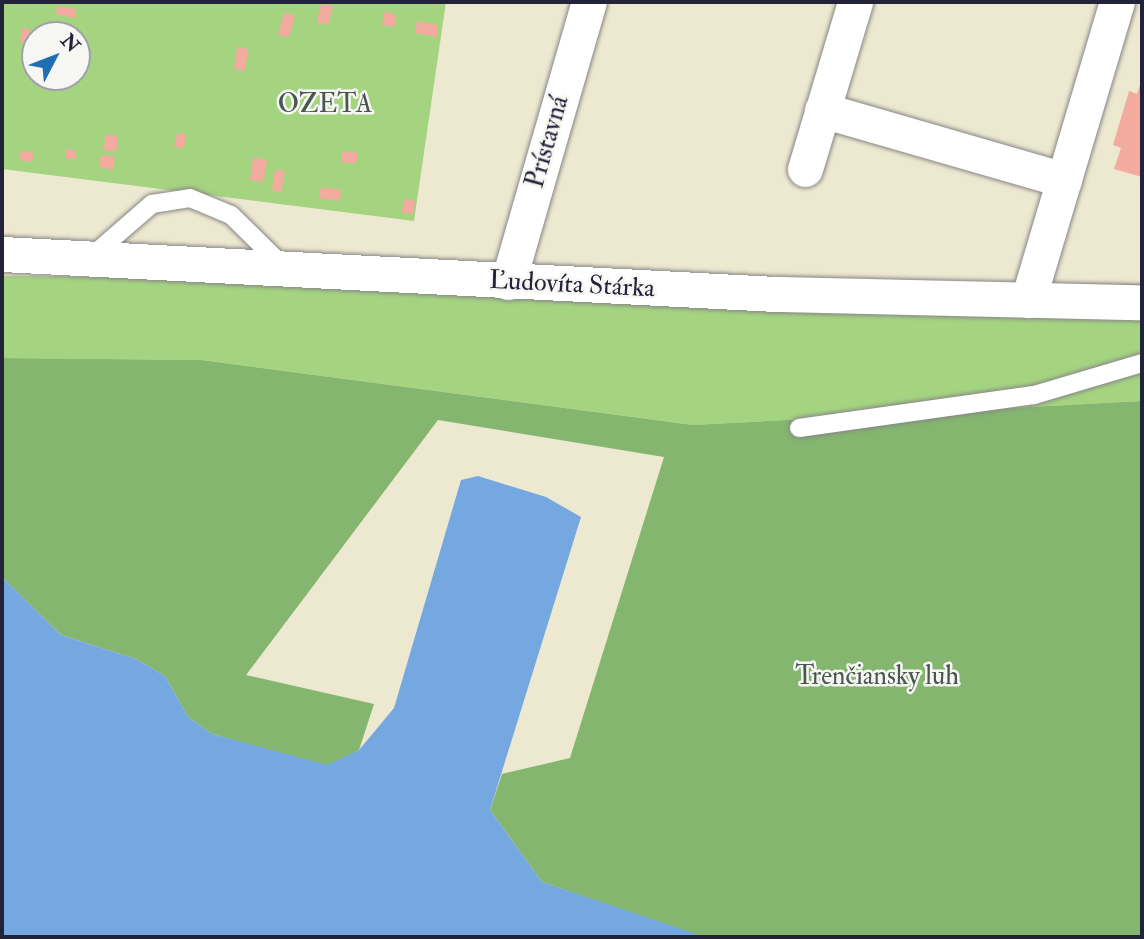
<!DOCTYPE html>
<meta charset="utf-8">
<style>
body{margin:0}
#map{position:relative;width:1144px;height:939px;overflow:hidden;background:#ede9d1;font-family:"IM FELL Double Pica",serif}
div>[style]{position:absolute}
.green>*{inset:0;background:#a5d481}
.forest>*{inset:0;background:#84b66f}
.water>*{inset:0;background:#75a7e1}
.building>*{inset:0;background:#f3aa9f}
.roads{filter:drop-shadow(0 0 2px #888686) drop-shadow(0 0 2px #888686)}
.lane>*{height:18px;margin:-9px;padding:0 9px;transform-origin:9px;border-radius:9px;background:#fff}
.street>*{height:35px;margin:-17.5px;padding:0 17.5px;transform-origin:17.5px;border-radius:17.5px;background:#fff}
span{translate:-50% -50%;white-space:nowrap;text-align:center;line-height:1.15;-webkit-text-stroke:5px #f6f6f2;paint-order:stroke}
.park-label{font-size:26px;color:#495750}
.street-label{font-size:26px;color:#22223b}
.frame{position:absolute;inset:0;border:4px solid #22223b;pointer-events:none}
.north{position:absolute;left:21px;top:21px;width:70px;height:70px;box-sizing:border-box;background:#f6f6f2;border:2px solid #a1a1a9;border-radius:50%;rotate:48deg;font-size:19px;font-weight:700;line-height:28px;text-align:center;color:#22223b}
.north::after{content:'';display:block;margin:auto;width:24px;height:32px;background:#1f6fb2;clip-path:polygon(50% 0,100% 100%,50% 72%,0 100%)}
</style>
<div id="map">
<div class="green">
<i style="clip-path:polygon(evenodd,2px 2px,446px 2px,414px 221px,2px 169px,2px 2px,35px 35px,77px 35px,77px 77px,35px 77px,35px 35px)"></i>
<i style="clip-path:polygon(2px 276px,1142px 284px,1142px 401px,693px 425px,201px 360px,2px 358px)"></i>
</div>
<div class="forest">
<i style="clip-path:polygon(2px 358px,201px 360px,693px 425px,1142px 401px,1142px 937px,702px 937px,542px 882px,490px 810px,502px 774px,570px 758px,664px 457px,438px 420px,246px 675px,374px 704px,359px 750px,327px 766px,212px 734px,188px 717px,165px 676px,136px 659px,61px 635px,2px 577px)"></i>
</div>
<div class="water">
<i style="clip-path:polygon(478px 476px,546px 497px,581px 517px,490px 810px,542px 882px,705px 937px,2px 937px,2px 577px,61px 635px,136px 659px,165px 676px,188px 717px,212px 734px,327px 765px,359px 750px,394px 708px,461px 480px)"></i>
</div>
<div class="building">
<i style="clip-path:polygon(321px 4px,333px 6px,328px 25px,317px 22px)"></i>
<i style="clip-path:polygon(57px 6px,76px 9px,75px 18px,56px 14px)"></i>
<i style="clip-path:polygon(384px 12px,396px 14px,394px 27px,382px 25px)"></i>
<i style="clip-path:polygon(284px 13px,295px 15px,289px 37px,278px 35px)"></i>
<i style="clip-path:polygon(417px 21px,438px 25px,437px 37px,415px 33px)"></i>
<i style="clip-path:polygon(22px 28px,34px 31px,32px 44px,20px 42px)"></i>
<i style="clip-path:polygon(237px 47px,248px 49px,245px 70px,234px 69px)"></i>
<i style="clip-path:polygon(1142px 78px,1142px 177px,1114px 169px,1121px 148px,1113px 145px,1129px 91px,1137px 94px)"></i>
<i style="clip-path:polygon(177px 133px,186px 134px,184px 148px,174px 147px)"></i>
<i style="clip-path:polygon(106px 134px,118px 137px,116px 152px,103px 150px)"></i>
<i style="clip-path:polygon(66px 149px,76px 151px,75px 159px,65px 158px)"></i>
<i style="clip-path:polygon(21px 150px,34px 153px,32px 162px,20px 160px)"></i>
<i style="clip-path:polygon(343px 151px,358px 153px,356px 164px,341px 162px)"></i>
<i style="clip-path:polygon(101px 155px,115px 157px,113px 170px,99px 167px)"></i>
<i style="clip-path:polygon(253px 157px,267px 160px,263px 182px,250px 180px)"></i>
<i style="clip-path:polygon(275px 170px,285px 171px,281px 192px,272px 190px)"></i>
<i style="clip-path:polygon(321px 187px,341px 190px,340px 201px,319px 198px)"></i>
<i style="clip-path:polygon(404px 199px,415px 201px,413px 214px,402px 212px)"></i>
</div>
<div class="roads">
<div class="lane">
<i style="left:91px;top:257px;width:81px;rotate:-41deg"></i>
<i style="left:152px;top:204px;width:38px;rotate:-9deg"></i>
<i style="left:190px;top:198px;width:44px;rotate:22.5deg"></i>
<i style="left:231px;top:215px;width:74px;rotate:44.5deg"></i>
<i style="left:799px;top:428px;width:237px;rotate:-8deg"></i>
<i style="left:1034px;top:395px;width:113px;rotate:-16.5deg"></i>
</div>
<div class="street">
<i style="left:822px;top:110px;width:252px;rotate:16.1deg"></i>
<i style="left:805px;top:169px;width:174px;rotate:-73.3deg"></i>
<i style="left:2px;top:254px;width:775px;rotate:2.96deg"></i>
<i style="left:776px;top:294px;width:366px;rotate:1.3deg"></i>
<i style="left:508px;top:282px;width:291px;rotate:-73.9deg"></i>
<i style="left:1028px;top:300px;width:311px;rotate:-73.4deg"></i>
</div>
</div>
<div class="park-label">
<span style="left:325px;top:105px">OZETA</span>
<span style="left:877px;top:677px">Trenčiansky luh</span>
</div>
<div class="street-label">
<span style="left:548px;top:142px;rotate:-74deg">Prístavná</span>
<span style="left:572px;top:285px;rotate:3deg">Ľudovíta Stárka</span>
</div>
<div class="frame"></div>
<div class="north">N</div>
</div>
